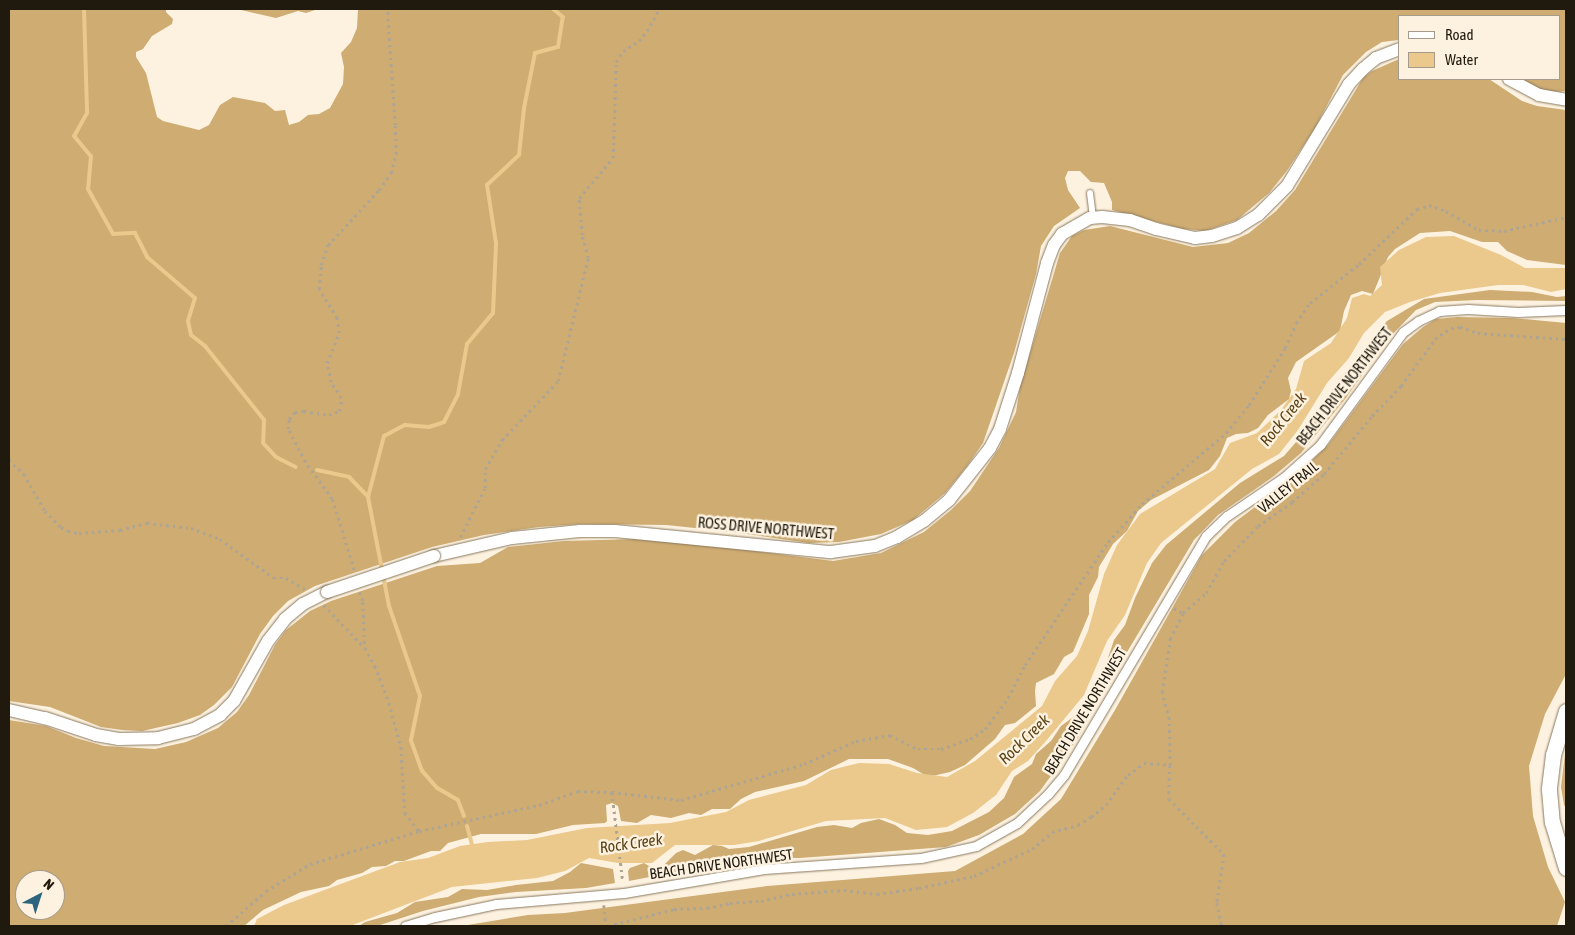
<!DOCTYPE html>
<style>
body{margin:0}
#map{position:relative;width:1575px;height:935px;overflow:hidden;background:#fdf2e0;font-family:"Asap Condensed",sans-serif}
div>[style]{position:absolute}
.forest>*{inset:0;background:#ceac72}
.water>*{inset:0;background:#ebc88c}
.stream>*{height:4px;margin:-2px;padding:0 2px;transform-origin:2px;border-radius:2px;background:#ebc88c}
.path>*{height:2.5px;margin-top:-1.25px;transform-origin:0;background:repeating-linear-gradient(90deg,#ada494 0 2.5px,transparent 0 6.5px)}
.roads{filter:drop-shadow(0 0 1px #88775c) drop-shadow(0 0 1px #88775c)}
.service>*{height:6px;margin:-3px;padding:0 3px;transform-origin:3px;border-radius:3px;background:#fff}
.pedestrian>*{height:9px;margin:-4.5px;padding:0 4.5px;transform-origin:4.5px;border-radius:4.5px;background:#fff}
.minor>*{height:12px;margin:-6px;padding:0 6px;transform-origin:6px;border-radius:6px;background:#fff}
.tertiary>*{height:15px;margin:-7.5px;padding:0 7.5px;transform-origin:7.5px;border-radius:7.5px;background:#fff}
.bridges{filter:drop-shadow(0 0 1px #88775c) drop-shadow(0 0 1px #88775c)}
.minor-bridge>*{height:12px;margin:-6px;padding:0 6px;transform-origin:6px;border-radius:6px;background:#fff}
span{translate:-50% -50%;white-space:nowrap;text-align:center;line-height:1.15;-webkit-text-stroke:5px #fdf2e0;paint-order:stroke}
.street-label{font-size:15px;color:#1f190e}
.water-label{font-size:16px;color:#5b4316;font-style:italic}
.frame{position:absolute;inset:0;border:10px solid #1f190e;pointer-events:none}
.legend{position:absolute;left:1398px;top:15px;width:162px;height:65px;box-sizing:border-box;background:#fdf2e0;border:1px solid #a49b8c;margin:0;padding:6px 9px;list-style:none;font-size:15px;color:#1f190e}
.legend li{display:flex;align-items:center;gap:10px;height:25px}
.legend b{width:25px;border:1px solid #a49b8c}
.north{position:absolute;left:15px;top:870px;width:50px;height:50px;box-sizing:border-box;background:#fdf2e0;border:1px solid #a49b8c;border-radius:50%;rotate:40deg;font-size:14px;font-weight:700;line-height:20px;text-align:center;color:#1f190e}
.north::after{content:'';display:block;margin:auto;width:18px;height:22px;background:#2c647e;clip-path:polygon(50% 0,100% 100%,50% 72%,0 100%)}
</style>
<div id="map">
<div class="forest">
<i style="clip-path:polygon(9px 9px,166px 9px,166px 12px,173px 19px,172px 24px,152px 36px,143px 49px,136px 52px,136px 57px,146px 73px,157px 117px,163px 121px,199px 130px,209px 125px,220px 105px,233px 97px,265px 103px,275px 111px,285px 110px,289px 125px,299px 122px,308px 115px,319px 114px,330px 108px,343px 84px,344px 67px,341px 53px,351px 42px,357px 28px,358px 9px,1566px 9px,1566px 91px,1554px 92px,1537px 88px,1519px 79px,1559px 79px,1559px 16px,1399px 16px,1399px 40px,1382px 42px,1366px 52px,1343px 75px,1315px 128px,1286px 172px,1269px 193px,1237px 220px,1205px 231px,1183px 229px,1112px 210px,1112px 202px,1104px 183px,1091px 182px,1080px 171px,1068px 171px,1065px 178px,1068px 190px,1080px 208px,1054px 226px,1041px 246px,1036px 274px,1014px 353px,983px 443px,967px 466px,945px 493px,913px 520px,881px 534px,839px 542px,809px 543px,733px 532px,666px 525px,582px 524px,539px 527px,484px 535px,432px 547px,315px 586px,288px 601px,273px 616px,260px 634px,232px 687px,214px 705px,200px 715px,178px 723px,142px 731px,122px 730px,101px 727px,50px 707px,9px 701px)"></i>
<i style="clip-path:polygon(237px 9px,318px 9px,306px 13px,298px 11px,276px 18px)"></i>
<i style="clip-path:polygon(evenodd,1399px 59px,1399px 79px,1489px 79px,1522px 101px,1537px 106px,1566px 110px,1566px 265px,1527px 260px,1507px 251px,1498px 242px,1482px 242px,1450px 231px,1420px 233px,1395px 249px,1388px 257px,1373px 294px,1362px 291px,1351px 295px,1344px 311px,1340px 331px,1296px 362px,1288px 378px,1291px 391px,1289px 399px,1268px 415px,1258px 428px,1248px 433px,1236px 434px,1227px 438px,1220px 456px,1209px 470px,1151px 500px,1138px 511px,1127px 531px,1113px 544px,1099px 567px,1098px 577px,1089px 595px,1089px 614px,1073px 652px,1064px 657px,1054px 674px,1036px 683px,1035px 691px,1036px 706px,1015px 723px,1005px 725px,995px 739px,965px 765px,950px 772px,928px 777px,913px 768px,888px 759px,849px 759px,804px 781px,755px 792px,741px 799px,730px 809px,712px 809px,701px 815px,689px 813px,671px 818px,651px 815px,637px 823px,621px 821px,618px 806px,612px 803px,606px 805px,607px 821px,605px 823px,573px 825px,536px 834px,481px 834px,448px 843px,440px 851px,431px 851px,404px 861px,395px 861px,386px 866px,372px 867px,362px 873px,337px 880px,329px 886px,301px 892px,263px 910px,244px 926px,9px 926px,9px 720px,46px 726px,76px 738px,104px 746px,155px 749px,186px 742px,218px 728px,237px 712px,249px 695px,275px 645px,286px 630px,310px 611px,331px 601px,437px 566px,480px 563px,508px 547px,564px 541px,636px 539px,714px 546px,833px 561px,881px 553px,924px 532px,951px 510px,970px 491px,999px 448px,1016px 412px,1020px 387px,1060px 253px,1072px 236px,1084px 230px,1110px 226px,1193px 247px,1228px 243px,1249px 233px,1276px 211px,1295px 190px,1363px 78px,1372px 71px,1399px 59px,25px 880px,55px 880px,55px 910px,25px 910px,25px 880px)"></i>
<i style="clip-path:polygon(1490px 290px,1532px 292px,1557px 297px,1566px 296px,1566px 301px,1477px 300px,1435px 302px,1416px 310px,1386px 341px,1346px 398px,1301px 453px,1274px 476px,1218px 515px,1194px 540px,1102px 694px,1076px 741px,1040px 791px,1015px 814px,979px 835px,946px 847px,800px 858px,789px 858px,773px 854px,725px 860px,710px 870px,665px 874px,629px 881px,628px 871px,630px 868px,644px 863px,654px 869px,660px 869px,676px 853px,683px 850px,695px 855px,713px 845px,722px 846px,729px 849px,749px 847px,817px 827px,834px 825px,852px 828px,861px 823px,879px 819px,895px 825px,907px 833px,928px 835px,952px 831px,989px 812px,1004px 798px,1014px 777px,1032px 764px,1036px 754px,1051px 741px,1061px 726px,1083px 710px,1095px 682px,1107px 661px,1114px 640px,1125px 625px,1135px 598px,1152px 563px,1166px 545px,1240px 483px,1284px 456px,1315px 420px,1336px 384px,1387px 321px,1424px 299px)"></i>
<i style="clip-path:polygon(1457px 317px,1512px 318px,1566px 323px,1566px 674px,1545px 714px,1529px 766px,1533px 816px,1548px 867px,1565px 902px,1557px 926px,462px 926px,528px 915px,565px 913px,767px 886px,955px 871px,1023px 834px,1061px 799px,1115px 710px,1202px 555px,1235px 522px,1295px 477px,1328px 445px,1403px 344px,1423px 327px,1436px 319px)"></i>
<i style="clip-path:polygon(1566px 746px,1566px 808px,1564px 805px,1561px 787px)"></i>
<i style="clip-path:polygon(581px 863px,613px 869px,615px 883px,586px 888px,516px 892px,479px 897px,423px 911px,377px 926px,359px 926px,365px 922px,397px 913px,415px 902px,448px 897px,462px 889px,487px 890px,516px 885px,553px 881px,570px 872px)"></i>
</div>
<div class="water">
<i style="clip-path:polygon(1454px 236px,1501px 255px,1525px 268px,1566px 268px,1566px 289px,1551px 292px,1523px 285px,1498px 285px,1440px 293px,1410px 302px,1385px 312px,1364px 333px,1349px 358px,1327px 383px,1298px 430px,1279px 454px,1252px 469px,1161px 543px,1147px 563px,1125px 615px,1107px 641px,1084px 695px,1046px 741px,1028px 761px,1012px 771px,996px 795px,973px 813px,947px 827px,916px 830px,885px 818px,826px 821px,759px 841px,734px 845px,675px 845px,652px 863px,618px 863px,589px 858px,565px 871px,537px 878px,452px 887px,350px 926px,254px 926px,257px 919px,284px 905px,400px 862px,428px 858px,460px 846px,488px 842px,527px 840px,587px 828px,670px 823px,726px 812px,749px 800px,806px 785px,831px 770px,859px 763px,889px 764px,917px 773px,947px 777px,975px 761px,1042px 706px,1055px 681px,1077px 656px,1088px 631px,1104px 574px,1117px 545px,1140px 514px,1215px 469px,1230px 443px,1257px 433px,1281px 410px,1296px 389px,1304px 361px,1331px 343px,1347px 318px,1352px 298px,1364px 294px,1370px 296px,1382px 285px,1380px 267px,1399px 250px,1426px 237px)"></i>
</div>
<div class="stream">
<i style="left:84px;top:9px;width:104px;rotate:88.3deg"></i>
<i style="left:87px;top:113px;width:26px;rotate:119deg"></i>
<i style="left:74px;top:136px;width:26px;rotate:50deg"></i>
<i style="left:91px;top:156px;width:33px;rotate:95deg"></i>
<i style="left:88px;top:189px;width:51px;rotate:60.9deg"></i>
<i style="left:113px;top:234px;width:22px;rotate:-3deg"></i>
<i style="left:135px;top:233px;width:27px;rotate:63deg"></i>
<i style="left:147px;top:257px;width:63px;rotate:40.5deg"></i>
<i style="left:195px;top:298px;width:24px;rotate:107deg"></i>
<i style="left:188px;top:321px;width:14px;rotate:78deg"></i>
<i style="left:191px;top:335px;width:18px;rotate:38deg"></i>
<i style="left:205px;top:346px;width:95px;rotate:51.4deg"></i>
<i style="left:264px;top:420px;width:23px;rotate:92deg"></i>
<i style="left:263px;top:443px;width:19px;rotate:47deg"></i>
<i style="left:276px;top:457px;width:22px;rotate:27deg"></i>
<i style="left:317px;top:470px;width:33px;rotate:12deg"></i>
<i style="left:349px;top:477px;width:28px;rotate:46deg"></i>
<i style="left:464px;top:816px;width:17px;rotate:-111deg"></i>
<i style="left:458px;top:800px;width:24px;rotate:-150deg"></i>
<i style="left:437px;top:788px;width:23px;rotate:-131deg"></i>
<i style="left:422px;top:771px;width:33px;rotate:-110deg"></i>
<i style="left:411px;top:740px;width:45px;rotate:-78.4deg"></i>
<i style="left:420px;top:696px;width:95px;rotate:-109deg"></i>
<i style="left:389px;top:606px;width:111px;rotate:-100.9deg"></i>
<i style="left:368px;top:497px;width:63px;rotate:-75.3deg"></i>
<i style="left:384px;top:436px;width:24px;rotate:-28deg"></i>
<i style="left:405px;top:425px;width:24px;rotate:5deg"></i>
<i style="left:429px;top:427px;width:16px;rotate:-18deg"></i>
<i style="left:444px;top:422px;width:31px;rotate:-63deg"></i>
<i style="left:458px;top:394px;width:51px;rotate:-79.8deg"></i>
<i style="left:467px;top:344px;width:40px;rotate:-50deg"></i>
<i style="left:493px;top:313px;width:70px;rotate:-87.5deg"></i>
<i style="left:496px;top:243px;width:59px;rotate:-98.8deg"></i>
<i style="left:487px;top:185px;width:44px;rotate:-43.2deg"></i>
<i style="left:519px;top:155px;width:47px;rotate:-83.9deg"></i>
<i style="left:524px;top:108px;width:56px;rotate:-78.7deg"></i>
<i style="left:535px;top:53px;width:24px;rotate:-15deg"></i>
<i style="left:558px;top:47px;width:30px;rotate:-81deg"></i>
<i style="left:563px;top:17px;width:13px;rotate:-141deg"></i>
<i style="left:467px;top:826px;width:23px;rotate:75deg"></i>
</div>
<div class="path">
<i style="left:9px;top:460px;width:21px;rotate:43deg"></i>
<i style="left:24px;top:474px;width:43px;rotate:60.4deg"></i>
<i style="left:45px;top:511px;width:23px;rotate:45deg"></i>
<i style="left:61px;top:527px;width:8px;rotate:30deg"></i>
<i style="left:68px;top:531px;width:11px;rotate:10deg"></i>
<i style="left:79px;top:533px;width:41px;rotate:-4.2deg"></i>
<i style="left:120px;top:530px;width:28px;rotate:-15deg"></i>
<i style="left:147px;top:523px;width:44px;rotate:6.5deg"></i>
<i style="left:191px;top:528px;width:31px;rotate:21deg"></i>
<i style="left:220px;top:539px;width:67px;rotate:35.8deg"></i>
<i style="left:274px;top:578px;width:12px"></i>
<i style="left:286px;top:578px;width:22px;rotate:30deg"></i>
<i style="left:460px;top:537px;width:55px;rotate:-63deg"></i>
<i style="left:485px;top:488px;width:19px;rotate:-90deg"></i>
<i style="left:485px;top:469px;width:34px;rotate:-60deg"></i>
<i style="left:502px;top:440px;width:81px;rotate:-46.5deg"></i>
<i style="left:558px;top:381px;width:127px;rotate:-76.3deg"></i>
<i style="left:588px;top:258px;width:24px;rotate:-105deg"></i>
<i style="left:582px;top:235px;width:37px;rotate:-95deg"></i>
<i style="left:579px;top:198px;width:52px;rotate:-49.6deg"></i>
<i style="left:613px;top:158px;width:96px;rotate:-88.2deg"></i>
<i style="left:616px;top:62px;width:13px;rotate:-58deg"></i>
<i style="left:623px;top:51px;width:19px;rotate:-32deg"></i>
<i style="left:639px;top:41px;width:13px;rotate:-51deg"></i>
<i style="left:647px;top:31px;width:25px;rotate:-61deg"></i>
<i style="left:354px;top:570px;width:74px;rotate:-107.2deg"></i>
<i style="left:332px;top:499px;width:46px;rotate:-126.1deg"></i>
<i style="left:305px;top:462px;width:37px;rotate:-117deg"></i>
<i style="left:288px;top:429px;width:10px;rotate:-84deg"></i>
<i style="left:289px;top:419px;width:9px;rotate:-49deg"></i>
<i style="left:295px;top:412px;width:9px;rotate:-6deg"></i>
<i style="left:304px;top:411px;width:25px;rotate:9deg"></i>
<i style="left:329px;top:415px;width:11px;rotate:-22deg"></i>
<i style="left:339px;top:411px;width:7px;rotate:-74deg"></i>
<i style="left:341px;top:404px;width:6px;rotate:-90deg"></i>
<i style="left:341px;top:398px;width:19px;rotate:-122deg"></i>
<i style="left:331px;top:382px;width:19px;rotate:-102deg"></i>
<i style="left:327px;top:363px;width:32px;rotate:-68deg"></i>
<i style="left:339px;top:333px;width:15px;rotate:-98deg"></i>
<i style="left:337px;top:318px;width:34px;rotate:-122deg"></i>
<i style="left:319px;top:289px;width:24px;rotate:-85deg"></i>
<i style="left:321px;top:265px;width:21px;rotate:-71deg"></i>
<i style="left:328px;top:245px;width:75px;rotate:-47.2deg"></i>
<i style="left:379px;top:190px;width:21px;rotate:-55deg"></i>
<i style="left:391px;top:173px;width:20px;rotate:-75deg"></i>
<i style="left:396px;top:154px;width:29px;rotate:-92deg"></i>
<i style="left:395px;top:125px;width:116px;rotate:-93.9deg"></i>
<i style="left:360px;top:592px;width:10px;rotate:73deg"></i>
<i style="left:363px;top:602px;width:46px;rotate:87.5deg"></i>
<i style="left:324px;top:605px;width:59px;rotate:46.4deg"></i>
<i style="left:365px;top:648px;width:21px;rotate:61deg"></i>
<i style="left:375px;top:666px;width:40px;rotate:69deg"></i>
<i style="left:389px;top:703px;width:46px;rotate:74.7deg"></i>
<i style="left:401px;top:747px;width:66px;rotate:86.5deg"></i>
<i style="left:405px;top:813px;width:23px;rotate:52deg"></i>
<i style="left:1174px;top:608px;width:10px;rotate:29deg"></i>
<i style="left:1170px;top:765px;width:34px;rotate:92deg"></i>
<i style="left:1169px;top:799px;width:78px;rotate:45deg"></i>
<i style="left:1224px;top:854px;width:49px;rotate:98.1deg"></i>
<i style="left:1217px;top:903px;width:24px;rotate:78deg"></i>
<i style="left:612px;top:792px;width:91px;rotate:83deg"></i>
<i style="left:604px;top:905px;width:21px;rotate:85deg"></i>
<i style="left:226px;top:926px;width:53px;rotate:-41.2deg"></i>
<i style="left:266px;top:891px;width:52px;rotate:-31.5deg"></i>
<i style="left:310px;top:864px;width:114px;rotate:-16.8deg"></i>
<i style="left:419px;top:831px;width:123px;rotate:-12.2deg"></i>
<i style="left:539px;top:805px;width:41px;rotate:-19.7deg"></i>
<i style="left:578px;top:791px;width:34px;rotate:2deg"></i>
<i style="left:612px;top:792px;width:69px;rotate:6.6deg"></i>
<i style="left:681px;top:800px;width:128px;rotate:-16.3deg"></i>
<i style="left:804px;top:764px;width:57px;rotate:-23.9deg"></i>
<i style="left:856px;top:741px;width:35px;rotate:-10deg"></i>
<i style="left:890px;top:735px;width:31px;rotate:27deg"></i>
<i style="left:918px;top:749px;width:23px"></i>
<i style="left:941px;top:749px;width:31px;rotate:-19deg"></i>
<i style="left:970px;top:739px;width:18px;rotate:-34deg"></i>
<i style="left:985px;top:729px;width:39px;rotate:-53deg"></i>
<i style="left:1008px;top:698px;width:37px;rotate:-63deg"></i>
<i style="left:1025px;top:665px;width:148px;rotate:-56deg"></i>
<i style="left:1108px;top:542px;width:51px;rotate:-48.2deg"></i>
<i style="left:1142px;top:504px;width:110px;rotate:-40.2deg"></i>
<i style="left:1226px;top:433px;width:36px;rotate:-51deg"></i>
<i style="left:1249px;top:405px;width:67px;rotate:-57.7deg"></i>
<i style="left:1285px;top:348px;width:27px;rotate:-66deg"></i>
<i style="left:1296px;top:323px;width:24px;rotate:-55deg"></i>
<i style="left:1310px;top:303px;width:63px;rotate:-38.5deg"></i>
<i style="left:1359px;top:264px;width:80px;rotate:-43.5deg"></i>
<i style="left:1417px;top:209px;width:13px;rotate:-18deg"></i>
<i style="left:1429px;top:205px;width:18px;rotate:19deg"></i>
<i style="left:1446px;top:211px;width:38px;rotate:30deg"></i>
<i style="left:1479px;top:230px;width:25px;rotate:2deg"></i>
<i style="left:1504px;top:231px;width:64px;rotate:-12.7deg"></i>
<i style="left:608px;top:926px;width:68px;rotate:-14.4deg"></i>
<i style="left:674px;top:909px;width:33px;rotate:-2deg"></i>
<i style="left:707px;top:908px;width:24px;rotate:-12deg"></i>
<i style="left:730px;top:903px;width:31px;rotate:-4deg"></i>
<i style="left:761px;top:901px;width:32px;rotate:-13deg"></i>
<i style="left:792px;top:894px;width:52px;rotate:-4.4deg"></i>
<i style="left:844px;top:890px;width:33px;rotate:7deg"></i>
<i style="left:877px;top:894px;width:42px;rotate:-8.1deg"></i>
<i style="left:919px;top:888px;width:56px;rotate:-12.3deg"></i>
<i style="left:974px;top:876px;width:64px;rotate:-25deg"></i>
<i style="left:1032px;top:849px;width:26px;rotate:-40deg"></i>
<i style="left:1052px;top:832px;width:27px;rotate:-15deg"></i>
<i style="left:1078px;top:825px;width:15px;rotate:-32deg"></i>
<i style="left:1091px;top:817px;width:19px;rotate:-39deg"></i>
<i style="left:1106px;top:805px;width:37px;rotate:-54deg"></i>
<i style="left:1128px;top:775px;width:20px;rotate:-37deg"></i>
<i style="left:1144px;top:763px;width:26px;rotate:4deg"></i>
<i style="left:1170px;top:765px;width:46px;rotate:-91.2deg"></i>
<i style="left:1169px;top:719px;width:28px;rotate:-105deg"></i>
<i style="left:1162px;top:692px;width:54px;rotate:-81.4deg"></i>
<i style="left:1170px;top:639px;width:29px;rotate:-63deg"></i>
<i style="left:1183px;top:613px;width:30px;rotate:-41deg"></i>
<i style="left:1206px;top:593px;width:37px;rotate:-61deg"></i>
<i style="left:1224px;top:561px;width:49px;rotate:-45.8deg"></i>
<i style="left:1258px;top:526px;width:42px;rotate:-35.2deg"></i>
<i style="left:1292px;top:502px;width:43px;rotate:-41.2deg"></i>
<i style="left:1324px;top:474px;width:75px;rotate:-50.4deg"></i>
<i style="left:1372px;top:416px;width:42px;rotate:-46deg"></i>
<i style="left:1401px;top:386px;width:58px;rotate:-54.1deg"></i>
<i style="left:1435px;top:339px;width:19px;rotate:-35deg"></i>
<i style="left:1451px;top:328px;width:9px;rotate:-6deg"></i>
<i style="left:1460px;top:327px;width:19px;rotate:18deg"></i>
<i style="left:1478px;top:333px;width:88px;rotate:3.9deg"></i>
</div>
<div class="roads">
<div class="service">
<i style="left:1090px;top:193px;width:25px;rotate:83deg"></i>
</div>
<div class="pedestrian">
<i style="left:405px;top:926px;width:31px;rotate:-17deg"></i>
<i style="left:435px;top:917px;width:62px;rotate:-12deg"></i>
<i style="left:496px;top:904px;width:128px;rotate:-4.9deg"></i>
<i style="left:624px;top:893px;width:142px;rotate:-9.7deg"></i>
<i style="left:764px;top:869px;width:157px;rotate:-4deg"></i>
<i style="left:921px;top:858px;width:56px;rotate:-12.3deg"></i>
<i style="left:976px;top:846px;width:47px;rotate:-29.3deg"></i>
<i style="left:1017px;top:823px;width:42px;rotate:-43.1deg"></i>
<i style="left:1048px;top:794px;width:25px;rotate:-50deg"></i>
<i style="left:1064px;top:775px;width:278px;rotate:-59.3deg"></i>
<i style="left:1206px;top:536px;width:29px;rotate:-44deg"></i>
<i style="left:1227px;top:516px;width:68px;rotate:-34.2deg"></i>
<i style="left:1283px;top:478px;width:50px;rotate:-41.7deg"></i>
<i style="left:1320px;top:445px;width:140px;rotate:-53.7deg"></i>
<i style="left:1403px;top:332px;width:19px;rotate:-36deg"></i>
<i style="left:1418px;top:321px;width:23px;rotate:-25deg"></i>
<i style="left:1439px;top:311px;width:29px;rotate:-4deg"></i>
<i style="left:1468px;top:309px;width:50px;rotate:3.4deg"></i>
<i style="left:1518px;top:312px;width:48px;rotate:-2.4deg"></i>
</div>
<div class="minor">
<i style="left:1509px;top:79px;width:34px;rotate:28deg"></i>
<i style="left:1539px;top:95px;width:27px;rotate:10deg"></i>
<i style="left:434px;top:556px;width:80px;rotate:-13deg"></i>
<i style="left:512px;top:538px;width:68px;rotate:-5.9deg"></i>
<i style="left:580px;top:531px;width:35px"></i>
<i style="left:615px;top:531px;width:217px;rotate:5.6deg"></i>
<i style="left:831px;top:552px;width:44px;rotate:-7.8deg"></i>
<i style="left:875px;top:546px;width:24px;rotate:-22deg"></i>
<i style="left:897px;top:537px;width:31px;rotate:-31deg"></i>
<i style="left:924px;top:521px;width:33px;rotate:-40deg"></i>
<i style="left:949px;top:500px;width:66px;rotate:-51.7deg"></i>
<i style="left:990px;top:448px;width:21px;rotate:-62deg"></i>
<i style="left:1000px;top:429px;width:59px;rotate:-72.2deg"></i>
<i style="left:1018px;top:373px;width:114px;rotate:-75.2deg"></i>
<i style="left:1047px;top:263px;width:19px;rotate:-69deg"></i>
<i style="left:1054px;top:245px;width:14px;rotate:-54deg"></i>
<i style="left:1062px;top:234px;width:32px;rotate:-30deg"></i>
<i style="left:1090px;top:218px;width:12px;rotate:-5deg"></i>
<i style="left:1102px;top:217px;width:28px;rotate:6deg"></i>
<i style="left:1130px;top:220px;width:28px;rotate:19deg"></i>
<i style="left:1156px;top:229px;width:40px;rotate:13deg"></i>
<i style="left:1195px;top:238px;width:17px;rotate:-7deg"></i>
<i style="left:1212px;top:236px;width:26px;rotate:-18deg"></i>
<i style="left:1237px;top:228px;width:25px;rotate:-32deg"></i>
<i style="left:1258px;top:215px;width:41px;rotate:-45deg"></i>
<i style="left:1287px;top:186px;width:119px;rotate:-58.7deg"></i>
<i style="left:1349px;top:84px;width:21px;rotate:-47deg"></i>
<i style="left:1363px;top:69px;width:17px;rotate:-40deg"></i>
<i style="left:1376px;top:58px;width:25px;rotate:-21deg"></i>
<i style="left:9px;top:710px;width:37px;rotate:13deg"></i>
<i style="left:45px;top:718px;width:54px;rotate:18.4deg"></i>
<i style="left:96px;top:735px;width:23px;rotate:10deg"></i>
<i style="left:119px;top:739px;width:39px;rotate:-1deg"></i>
<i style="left:158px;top:738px;width:37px;rotate:-14deg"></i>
<i style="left:194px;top:729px;width:30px;rotate:-28deg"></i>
<i style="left:220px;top:715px;width:20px;rotate:-45deg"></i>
<i style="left:234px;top:701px;width:69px;rotate:-60.5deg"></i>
<i style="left:268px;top:641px;width:28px;rotate:-52deg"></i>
<i style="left:285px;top:619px;width:23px;rotate:-40deg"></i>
<i style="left:303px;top:604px;width:27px;rotate:-27deg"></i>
</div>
<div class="tertiary">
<i style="left:1566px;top:711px;width:46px;rotate:106.5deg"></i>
<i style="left:1553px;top:755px;width:35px;rotate:97deg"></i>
<i style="left:1549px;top:790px;width:32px;rotate:85deg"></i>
<i style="left:1552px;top:822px;width:48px;rotate:73.1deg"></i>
</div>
</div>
<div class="bridges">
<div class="minor-bridge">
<i style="left:327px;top:592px;width:113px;rotate:-18.6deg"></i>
</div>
</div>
<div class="street-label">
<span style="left:1344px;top:386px;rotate:-52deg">BEACH DRIVE NORTHWEST</span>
<span style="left:1288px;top:487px;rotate:-39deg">VALLEY TRAIL</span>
<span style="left:766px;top:528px;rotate:5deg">ROSS DRIVE NORTHWEST</span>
<span style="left:1085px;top:711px;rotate:-59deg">BEACH DRIVE NORTHWEST</span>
<span style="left:721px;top:864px;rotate:-8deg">BEACH DRIVE NORTHWEST</span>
</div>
<div class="water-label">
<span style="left:1283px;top:419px;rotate:-51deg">Rock Creek</span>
<span style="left:1024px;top:739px;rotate:-44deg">Rock Creek</span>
<span style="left:631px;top:843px;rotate:-8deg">Rock Creek</span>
</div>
<div class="frame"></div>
<ul class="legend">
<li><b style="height:6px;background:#fff"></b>Road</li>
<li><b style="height:14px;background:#ebc88c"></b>Water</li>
</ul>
<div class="north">N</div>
</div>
